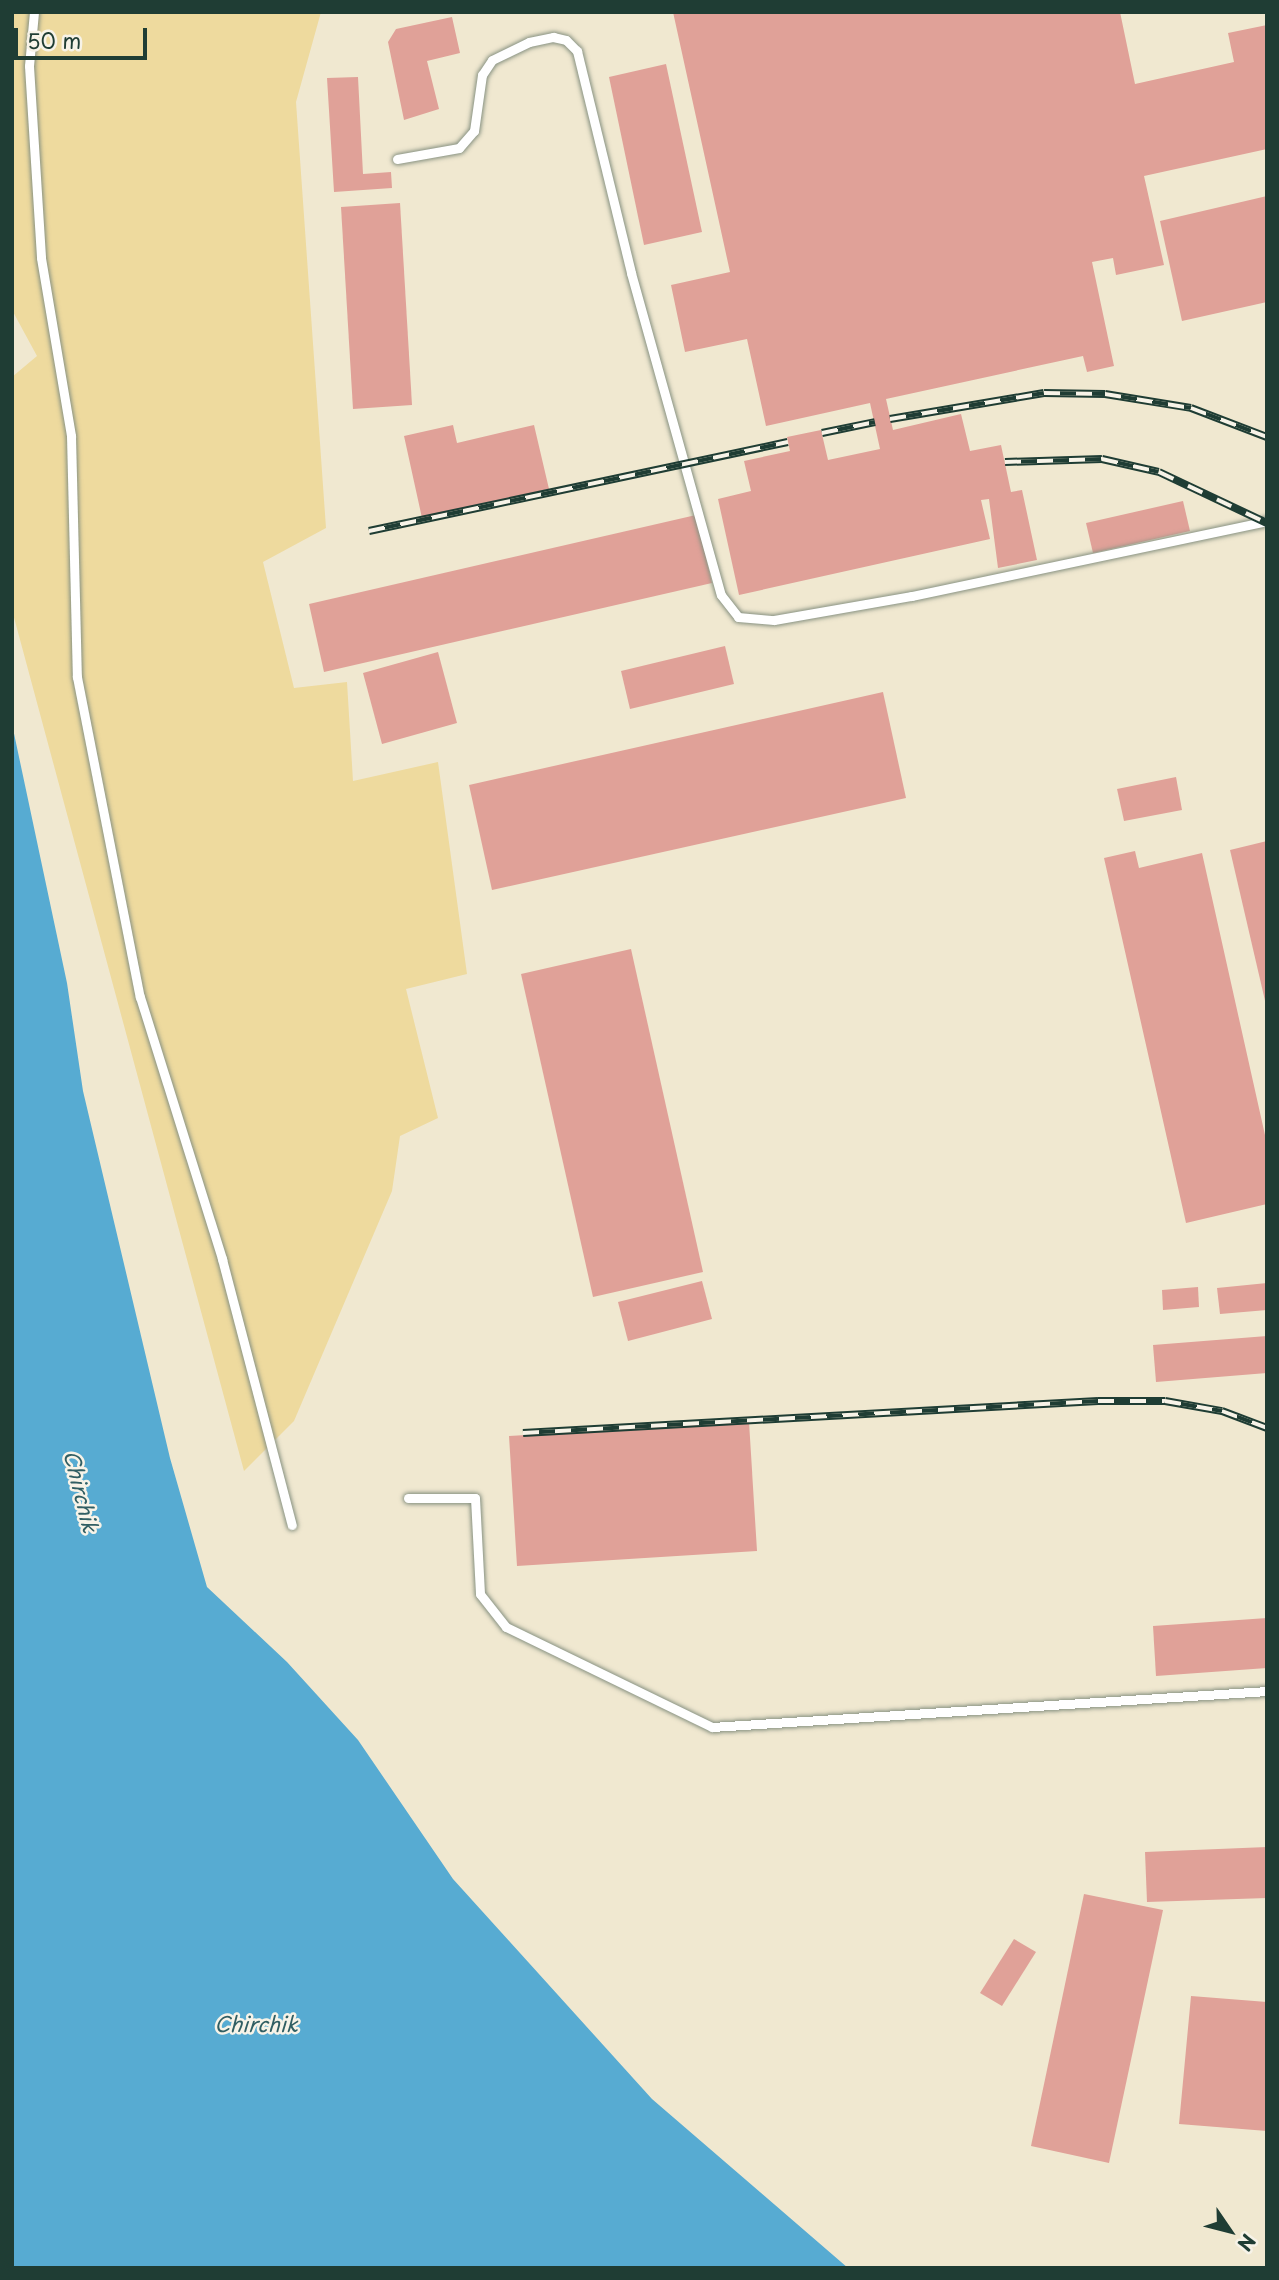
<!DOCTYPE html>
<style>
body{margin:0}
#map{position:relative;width:1279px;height:2280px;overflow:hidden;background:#f0e8d0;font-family:"Playpen Sans",sans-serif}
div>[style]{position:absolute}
.sand>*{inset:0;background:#eeda9e}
.water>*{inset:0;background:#57abd2}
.building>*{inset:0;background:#e0a198}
.roads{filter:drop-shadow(0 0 2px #889282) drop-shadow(0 0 2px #889282)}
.service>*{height:9px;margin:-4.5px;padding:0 4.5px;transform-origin:4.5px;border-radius:4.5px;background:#fff}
.rail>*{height:8px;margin-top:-4px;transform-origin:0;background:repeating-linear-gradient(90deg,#f7f3e8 0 16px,#1f3d34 0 32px);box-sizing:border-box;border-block:2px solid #1f3d34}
span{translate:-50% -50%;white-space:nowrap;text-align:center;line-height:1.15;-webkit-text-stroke:5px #f7f3e8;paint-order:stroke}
.water-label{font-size:21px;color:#305e63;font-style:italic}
.frame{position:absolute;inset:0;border:14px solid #1f3d34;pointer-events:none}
.north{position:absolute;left:1195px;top:2196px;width:70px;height:70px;-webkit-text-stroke:5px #f7f3e8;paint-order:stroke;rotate:125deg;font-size:19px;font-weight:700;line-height:28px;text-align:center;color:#1f3d34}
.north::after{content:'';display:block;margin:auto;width:24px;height:32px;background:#1f3d34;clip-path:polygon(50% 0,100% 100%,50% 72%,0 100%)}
.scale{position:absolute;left:14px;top:28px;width:133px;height:32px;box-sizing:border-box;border:4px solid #1f3d34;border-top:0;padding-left:9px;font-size:21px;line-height:24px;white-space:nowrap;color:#1f3d34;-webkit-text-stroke:5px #f7f3e8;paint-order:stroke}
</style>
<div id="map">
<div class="sand">
<i style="clip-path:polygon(12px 12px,321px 12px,296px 102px,326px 528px,263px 562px,294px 688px,347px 682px,353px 781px,438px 762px,467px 974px,406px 989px,438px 1118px,400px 1136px,392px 1191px,294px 1421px,244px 1471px,12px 610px,12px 377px,37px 356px,12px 310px)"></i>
</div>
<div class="water">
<i style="clip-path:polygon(12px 724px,67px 983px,83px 1091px,170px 1458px,207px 1587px,287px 1662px,358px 1740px,453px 1879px,652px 2099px,848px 2268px,12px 2268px)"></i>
</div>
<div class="building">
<i style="clip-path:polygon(673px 12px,1120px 12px,1135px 84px,1234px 62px,1228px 33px,1267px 25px,1267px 149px,1144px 176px,1164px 265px,1116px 275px,1113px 258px,1092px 262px,1114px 366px,1087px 372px,1083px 356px,886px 399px,893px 430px,961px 414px,970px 451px,1001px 445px,1011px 492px,1022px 490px,1037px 560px,998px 568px,989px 499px,981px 500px,990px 539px,739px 595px,718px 499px,751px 491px,744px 461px,790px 451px,787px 437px,821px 430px,828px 460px,880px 449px,870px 403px,766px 426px,747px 339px,685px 352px,671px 285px,730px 272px)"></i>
<i style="clip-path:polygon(452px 17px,460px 53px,427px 61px,439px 109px,404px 120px,388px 42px,396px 29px)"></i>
<i style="clip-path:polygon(666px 64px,702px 232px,644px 245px,609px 77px)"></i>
<i style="clip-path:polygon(358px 77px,363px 174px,391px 172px,392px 188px,334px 192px,327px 78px)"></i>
<i style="clip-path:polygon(1267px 196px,1267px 302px,1182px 321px,1160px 221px)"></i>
<i style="clip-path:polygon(400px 203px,412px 405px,353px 409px,341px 207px)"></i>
<i style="clip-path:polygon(453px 425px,457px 443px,534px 425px,549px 489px,422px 518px,404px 436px)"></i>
<i style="clip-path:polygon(1183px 501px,1190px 531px,1093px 553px,1086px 523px)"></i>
<i style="clip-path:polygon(696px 515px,712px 583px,324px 672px,309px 604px)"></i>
<i style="clip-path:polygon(725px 646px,734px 684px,630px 709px,621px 671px)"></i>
<i style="clip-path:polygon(438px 652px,457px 723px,382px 744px,363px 673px)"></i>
<i style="clip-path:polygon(883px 692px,906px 798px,492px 890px,469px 785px)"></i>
<i style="clip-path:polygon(1176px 777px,1182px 810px,1124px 821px,1117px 789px)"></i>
<i style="clip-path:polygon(1267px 841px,1267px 1005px,1266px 1005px,1230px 850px)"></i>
<i style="clip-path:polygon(1135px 851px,1139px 868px,1202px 853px,1267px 1144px,1267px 1204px,1186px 1223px,1104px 858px)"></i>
<i style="clip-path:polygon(631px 949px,703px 1272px,593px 1297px,521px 974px)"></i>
<i style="clip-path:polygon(702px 1281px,712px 1319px,628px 1341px,618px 1302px)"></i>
<i style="clip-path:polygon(1267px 1283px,1267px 1310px,1220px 1314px,1217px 1288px)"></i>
<i style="clip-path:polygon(1198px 1287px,1199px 1307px,1163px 1310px,1162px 1290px)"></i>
<i style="clip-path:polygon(1267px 1336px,1267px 1373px,1156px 1382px,1153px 1345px)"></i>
<i style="clip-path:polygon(749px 1422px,757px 1551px,517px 1566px,509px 1436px)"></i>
<i style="clip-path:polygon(1267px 1618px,1267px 1668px,1156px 1676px,1153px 1626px)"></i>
<i style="clip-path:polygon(1267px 1847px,1267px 1898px,1147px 1902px,1145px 1852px)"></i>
<i style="clip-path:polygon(1084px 1894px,1163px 1910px,1109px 2163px,1031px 2146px)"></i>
<i style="clip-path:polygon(1014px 1939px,1036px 1952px,1002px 2006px,980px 1993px)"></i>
<i style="clip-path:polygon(1191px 1996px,1267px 2002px,1267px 2131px,1179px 2124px)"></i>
</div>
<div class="roads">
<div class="service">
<i style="left:34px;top:12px;width:54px;rotate:95.3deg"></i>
<i style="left:29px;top:66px;width:192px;rotate:86.4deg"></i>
<i style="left:41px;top:258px;width:181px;rotate:80.4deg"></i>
<i style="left:71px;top:436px;width:241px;rotate:88.6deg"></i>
<i style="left:77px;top:677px;width:326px;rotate:78.9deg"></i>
<i style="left:140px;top:997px;width:275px;rotate:72.6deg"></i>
<i style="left:222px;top:1259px;width:275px;rotate:75.3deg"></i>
<i style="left:397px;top:159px;width:63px;rotate:-10.1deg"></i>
<i style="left:459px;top:148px;width:23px;rotate:-49deg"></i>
<i style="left:474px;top:131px;width:57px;rotate:-81.9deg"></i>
<i style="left:482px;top:75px;width:18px;rotate:-56deg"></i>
<i style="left:492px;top:60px;width:41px;rotate:-25.9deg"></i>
<i style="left:529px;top:42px;width:25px;rotate:-12deg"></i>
<i style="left:553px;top:37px;width:13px;rotate:13deg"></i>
<i style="left:566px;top:40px;width:16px;rotate:45deg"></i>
<i style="left:577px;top:51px;width:228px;rotate:76.3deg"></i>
<i style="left:631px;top:273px;width:334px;rotate:74.4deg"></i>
<i style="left:721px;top:595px;width:28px;rotate:52deg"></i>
<i style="left:738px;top:617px;width:36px;rotate:5deg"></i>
<i style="left:774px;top:620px;width:140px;rotate:-9.9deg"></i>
<i style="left:912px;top:596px;width:363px;rotate:-11.9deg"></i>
<i style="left:408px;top:1498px;width:67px"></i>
<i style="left:475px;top:1498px;width:96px;rotate:87deg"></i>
<i style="left:480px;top:1594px;width:42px;rotate:51.8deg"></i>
<i style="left:506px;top:1627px;width:229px;rotate:25.9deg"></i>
<i style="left:712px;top:1727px;width:556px;rotate:-3.71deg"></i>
</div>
</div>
<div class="rail">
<i style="left:890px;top:419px;width:156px;rotate:-9.6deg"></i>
<i style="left:1044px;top:393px;width:61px;rotate:0.9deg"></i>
<i style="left:1105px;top:394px;width:87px;rotate:9.2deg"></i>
<i style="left:1191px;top:408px;width:81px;rotate:20.9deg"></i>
<i style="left:822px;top:433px;width:54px;rotate:-11.7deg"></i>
<i style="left:1005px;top:462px;width:97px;rotate:-1.8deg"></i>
<i style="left:1102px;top:459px;width:58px;rotate:12.8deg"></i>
<i style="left:1159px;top:472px;width:119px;rotate:25.3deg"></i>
<i style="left:369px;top:531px;width:428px;rotate:-12deg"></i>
<i style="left:523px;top:1433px;width:576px;rotate:-3.19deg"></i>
<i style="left:1098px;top:1401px;width:67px"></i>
<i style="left:1165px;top:1401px;width:58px;rotate:10deg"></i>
<i style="left:1222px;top:1411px;width:48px;rotate:20.7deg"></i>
</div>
<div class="water-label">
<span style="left:82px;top:1491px;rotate:76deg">Chirchik</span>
<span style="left:256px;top:2023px">Chirchik</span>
</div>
<div class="frame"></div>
<div class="north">N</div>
<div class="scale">50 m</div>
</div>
